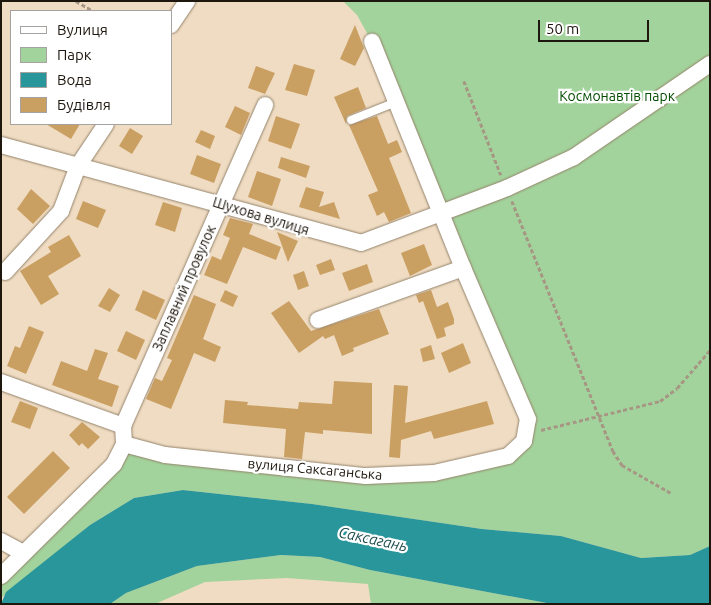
<!DOCTYPE html>
<meta charset="utf-8">
<style>
body{margin:0}
#map{position:relative;width:711px;height:605px;overflow:hidden;background:#efdcc3;font-family:Ubuntu,sans-serif}
div>[style]{position:absolute}
.green>*{inset:0;background:#a3d39c}
.water>*{inset:0;background:#29969b}
.building>*{inset:0;background:#ca9f62}
.path>*{height:2.5px;margin-top:-1.25px;transform-origin:0;background:repeating-linear-gradient(90deg,#a69784 0 4px,transparent 0 6.5px)}
.roads{filter:drop-shadow(0 0 1px #94836b) drop-shadow(0 0 1px #94836b)}
.lane>*{height:8px;margin:-4px;padding:0 4px;transform-origin:4px;border-radius:4px;background:#fff}
.street>*{height:16px;margin:-8px;padding:0 8px;transform-origin:8px;border-radius:8px;background:#fff}
span{translate:-50% -50%;white-space:nowrap;text-align:center;line-height:1.15;-webkit-text-stroke:4.5px #fff;paint-order:stroke}
.park-label{font-size:14px;color:#034d00}
.street-label{font-size:14px;color:#1e170e}
.water-label{font-size:15px;color:#214f51;font-style:italic}
.frame{position:absolute;inset:0;border:2px solid #1e170e;pointer-events:none}
.legend{position:absolute;left:10px;top:10px;width:162px;height:115px;box-sizing:border-box;background:#fff;border:1px solid #a5a29f;margin:0;padding:6px 9px;list-style:none;font-size:15px;color:#1e170e}
.legend li{display:flex;align-items:center;gap:10px;height:25px}
.legend b{width:25px;border:1px solid #a5a29f}
.scale{position:absolute;left:538px;top:20px;width:111px;height:22px;box-sizing:border-box;border:2px solid #1e170e;border-top:0;padding-left:6px;font-size:15px;line-height:18px;white-space:nowrap;color:#1e170e;-webkit-text-stroke:4px #fff;paint-order:stroke}
</style>
<div id="map">
<div class="green">
<i style="clip-path:polygon(343px 1px,710px 1px,710px 546px,690px 555px,641px 558px,561px 536px,482px 529px,312px 504px,183px 490px,134px 498px,90px 525px,1px 598px,1px 576px,124px 444px,366px 476px,508px 456px,527px 433px,372px 42px,357px 15px)"></i>
<i style="clip-path:polygon(281px 555px,320px 557px,370px 570px,552px 604px,371px 604px,368px 584px,287px 578px,205px 582px,155px 604px,110px 604px,126px 593px,197px 566px)"></i>
</div>
<div class="water">
<i style="clip-path:polygon(183px 490px,312px 504px,482px 529px,561px 536px,641px 558px,690px 555px,710px 546px,710px 604px,552px 604px,370px 570px,320px 557px,281px 555px,197px 566px,126px 593px,110px 604px,1px 604px,6px 592px,90px 525px,134px 498px)"></i>
</div>
<div class="building">
<i style="clip-path:polygon(355px 25px,364px 48px,355px 66px,340px 59px)"></i>
<i style="clip-path:polygon(294px 64px,315px 70px,307px 96px,285px 90px)"></i>
<i style="clip-path:polygon(256px 66px,275px 73px,265px 94px,248px 88px)"></i>
<i style="clip-path:polygon(358px 87px,366px 108px,347px 116px,346px 124px,334px 97px)"></i>
<i style="clip-path:polygon(235px 106px,250px 113px,241px 135px,225px 127px)"></i>
<i style="clip-path:polygon(276px 116px,300px 124px,291px 149px,268px 141px)"></i>
<i style="clip-path:polygon(377px 116px,388px 144px,397px 140px,402px 152px,389px 158px,411px 213px,389px 222px,384px 212px,377px 216px,368px 195px,378px 191px,349px 125px)"></i>
<i style="clip-path:polygon(46px 124px,80px 124px,71px 139px)"></i>
<i style="clip-path:polygon(130px 128px,143px 136px,132px 154px,119px 146px)"></i>
<i style="clip-path:polygon(201px 130px,215px 136px,210px 149px,195px 142px)"></i>
<i style="clip-path:polygon(197px 155px,221px 164px,214px 183px,190px 174px)"></i>
<i style="clip-path:polygon(281px 157px,310px 166px,306px 178px,278px 168px)"></i>
<i style="clip-path:polygon(257px 171px,281px 179px,272px 206px,248px 197px)"></i>
<i style="clip-path:polygon(306px 187px,324px 192px,319px 207px,334px 202px,340px 219px,299px 207px)"></i>
<i style="clip-path:polygon(31px 189px,50px 206px,33px 224px,17px 209px)"></i>
<i style="clip-path:polygon(83px 201px,106px 210px,98px 228px,76px 219px)"></i>
<i style="clip-path:polygon(163px 202px,182px 208px,175px 232px,155px 225px)"></i>
<i style="clip-path:polygon(230px 218px,253px 224px,249px 234px,281px 247px,276px 260px,243px 247px,227px 284px,204px 275px,212px 256px,221px 260px,230px 238px,223px 235px)"></i>
<i style="clip-path:polygon(277px 232px,298px 241px,288px 262px)"></i>
<i style="clip-path:polygon(69px 235px,81px 256px,48px 276px,59px 294px,41px 305px,20px 271px,51px 252px,48px 247px)"></i>
<i style="clip-path:polygon(424px 244px,432px 265px,410px 276px,401px 253px)"></i>
<i style="clip-path:polygon(331px 259px,335px 270px,320px 275px,316px 265px)"></i>
<i style="clip-path:polygon(367px 264px,373px 282px,349px 291px,342px 273px)"></i>
<i style="clip-path:polygon(304px 271px,309px 286px,298px 290px,293px 275px)"></i>
<i style="clip-path:polygon(109px 288px,120px 295px,110px 312px,98px 306px)"></i>
<i style="clip-path:polygon(143px 290px,165px 300px,156px 320px,135px 310px)"></i>
<i style="clip-path:polygon(225px 290px,238px 296px,233px 307px,220px 301px)"></i>
<i style="clip-path:polygon(431px 290px,437px 307px,448px 302px,454px 319px,454px 324px,444px 328px,446px 336px,437px 339px,423px 301px,419px 303px,416px 295px)"></i>
<i style="clip-path:polygon(194px 295px,216px 304px,203px 339px,221px 347px,215px 362px,194px 353px,171px 409px,146px 399px,155px 378px,162px 381px,172px 360px,167px 358px)"></i>
<i style="clip-path:polygon(289px 301px,311px 331px,379px 309px,389px 334px,353px 348px,354px 351px,342px 356px,334px 335px,325px 339px,323px 336px,299px 353px,271px 313px)"></i>
<i style="clip-path:polygon(29px 326px,44px 332px,26px 374px,7px 366px,15px 346px,20px 348px)"></i>
<i style="clip-path:polygon(126px 331px,145px 340px,136px 360px,117px 351px)"></i>
<i style="clip-path:polygon(463px 343px,471px 363px,449px 373px,441px 353px)"></i>
<i style="clip-path:polygon(431px 345px,435px 359px,423px 362px,420px 349px)"></i>
<i style="clip-path:polygon(95px 349px,108px 353px,98px 379px,119px 386px,112px 407px,52px 385px,61px 361px,87px 371px)"></i>
<i style="clip-path:polygon(334px 381px,372px 383px,372px 434px,323px 430px,323px 434px,305px 432px,302px 459px,284px 457px,286px 429px,223px 423px,225px 400px,248px 402px,247px 405px,298px 409px,299px 402px,332px 404px)"></i>
<i style="clip-path:polygon(394px 385px,408px 386px,405px 423px,487px 401px,494px 424px,434px 439px,431px 431px,401px 440px,400px 458px,389px 457px)"></i>
<i style="clip-path:polygon(20px 401px,38px 408px,30px 429px,11px 422px)"></i>
<i style="clip-path:polygon(82px 422px,100px 437px,88px 449px,82px 443px,79px 446px,69px 435px)"></i>
<i style="clip-path:polygon(53px 451px,70px 468px,24px 514px,7px 497px)"></i>
</div>
<div class="path">
<i style="left:76px;top:1px;width:20px;rotate:30deg"></i>
<i style="left:464px;top:81px;width:101px;rotate:68.5deg"></i>
<i style="left:512px;top:201px;width:270px;rotate:68deg"></i>
<i style="left:613px;top:451px;width:17px;rotate:57deg"></i>
<i style="left:622px;top:465px;width:56px;rotate:29.7deg"></i>
<i style="left:541px;top:430px;width:122px;rotate:-13.7deg"></i>
<i style="left:660px;top:401px;width:21px;rotate:-37deg"></i>
<i style="left:677px;top:388px;width:50px;rotate:-49deg"></i>
</div>
<div class="roads">
<div class="lane">
<i style="left:351px;top:120px;width:48px;rotate:-21.8deg"></i>
</div>
<div class="street">
<i style="left:171px;top:25px;width:29px;rotate:-56deg"></i>
<i style="left:1px;top:145px;width:373px;rotate:15.2deg"></i>
<i style="left:361px;top:243px;width:156px;rotate:-20.6deg"></i>
<i style="left:507px;top:188px;width:74px;rotate:-24.8deg"></i>
<i style="left:574px;top:157px;width:165px;rotate:-34.4deg"></i>
<i style="left:5px;top:272px;width:83px;rotate:-47.4deg"></i>
<i style="left:61px;top:211px;width:48px;rotate:-69.3deg"></i>
<i style="left:78px;top:166px;width:50px;rotate:-56.3deg"></i>
<i style="left:318px;top:320px;width:154px;rotate:-19.7deg"></i>
<i style="left:1px;top:382px;width:130px;rotate:19.8deg"></i>
<i style="left:124px;top:444px;width:18px;rotate:-93deg"></i>
<i style="left:123px;top:426px;width:351px;rotate:-66.1deg"></i>
<i style="left:1px;top:541px;width:26px;rotate:28deg"></i>
<i style="left:1px;top:576px;width:159px;rotate:-44.7deg"></i>
<i style="left:114px;top:464px;width:22px;rotate:-63deg"></i>
<i style="left:124px;top:444px;width:42px;rotate:15deg"></i>
<i style="left:165px;top:455px;width:202px;rotate:6deg"></i>
<i style="left:366px;top:476px;width:68px;rotate:-2.5deg"></i>
<i style="left:434px;top:473px;width:76px;rotate:-12.9deg"></i>
<i style="left:508px;top:456px;width:22px;rotate:-43deg"></i>
<i style="left:524px;top:441px;width:22px;rotate:-80deg"></i>
<i style="left:528px;top:419px;width:164px;rotate:-113.3deg"></i>
<i style="left:463px;top:268px;width:244px;rotate:-111.9deg"></i>
</div>
</div>
<div class="park-label">
<span style="left:617px;top:96px">Космонавтів парк</span>
</div>
<div class="street-label">
<span style="left:261px;top:216px;rotate:17deg">Шухова вулиця</span>
<span style="left:184px;top:288px;rotate:-66deg">Заплавний провулок</span>
<span style="left:315px;top:469px;rotate:5deg">вулиця Саксаганська</span>
</div>
<div class="water-label">
<span style="left:373px;top:539px;rotate:12deg">Саксагань</span>
</div>
<div class="frame"></div>
<ul class="legend">
<li><b style="height:6px;background:#fff"></b>Вулиця</li>
<li><b style="height:14px;background:#a3d39c"></b>Парк</li>
<li><b style="height:14px;background:#29969b"></b>Вода</li>
<li><b style="height:14px;background:#ca9f62"></b>Будівля</li>
</ul>
<div class="scale">50 m</div>
</div>
